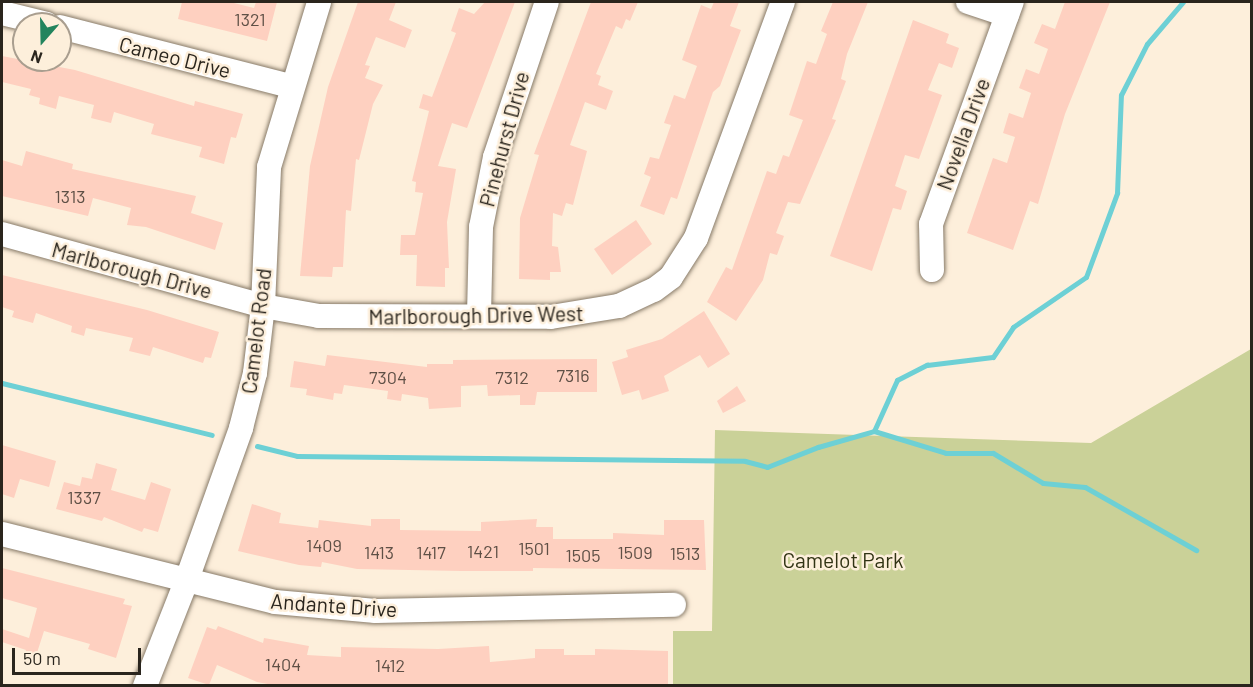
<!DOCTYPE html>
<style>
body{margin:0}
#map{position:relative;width:1253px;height:687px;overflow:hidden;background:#fdefdb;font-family:Barlow,sans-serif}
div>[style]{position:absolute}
.green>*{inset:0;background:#cad198}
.stream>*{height:5px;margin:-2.5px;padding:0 2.5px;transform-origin:2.5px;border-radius:2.5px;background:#6dd0d5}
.building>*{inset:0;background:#fed0c0}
.roads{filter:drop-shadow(0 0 2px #877a68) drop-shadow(0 0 2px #877a68)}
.minor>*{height:24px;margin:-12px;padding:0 12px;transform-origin:12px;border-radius:12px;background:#fff}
span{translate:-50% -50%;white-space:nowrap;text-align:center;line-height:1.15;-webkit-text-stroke:5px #fdefdb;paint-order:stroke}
.number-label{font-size:18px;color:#5f5046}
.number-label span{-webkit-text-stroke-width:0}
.street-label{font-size:21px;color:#2a251d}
.park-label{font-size:21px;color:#313314}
.frame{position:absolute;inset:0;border:3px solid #2a251d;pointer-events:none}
.north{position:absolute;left:12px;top:12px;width:60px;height:60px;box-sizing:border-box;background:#fdefdb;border:2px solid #a99e8f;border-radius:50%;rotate:200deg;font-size:16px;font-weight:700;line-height:24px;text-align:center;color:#2a251d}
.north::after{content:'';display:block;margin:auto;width:21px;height:27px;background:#23845d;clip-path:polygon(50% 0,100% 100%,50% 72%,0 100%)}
.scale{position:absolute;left:12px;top:648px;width:129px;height:27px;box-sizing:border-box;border:3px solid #2a251d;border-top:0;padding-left:8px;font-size:18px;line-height:21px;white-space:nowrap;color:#2a251d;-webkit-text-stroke:4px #fdefdb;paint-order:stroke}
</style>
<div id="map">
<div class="green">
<i style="clip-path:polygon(1251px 349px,1251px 685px,673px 685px,673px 631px,712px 631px,715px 430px,1091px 443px)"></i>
</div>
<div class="stream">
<i style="left:2px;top:383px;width:216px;rotate:13.9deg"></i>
<i style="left:874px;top:431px;width:75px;rotate:17deg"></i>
<i style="left:946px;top:453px;width:47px"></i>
<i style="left:993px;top:453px;width:58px;rotate:31deg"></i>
<i style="left:1043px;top:483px;width:42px;rotate:5.4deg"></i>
<i style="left:1085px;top:487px;width:128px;rotate:29.6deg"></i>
<i style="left:257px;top:446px;width:41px;rotate:14deg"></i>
<i style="left:297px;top:456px;width:448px;rotate:0.6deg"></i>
<i style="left:745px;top:461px;width:23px;rotate:15deg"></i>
<i style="left:767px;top:467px;width:55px;rotate:-21.4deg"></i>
<i style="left:818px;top:447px;width:58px;rotate:-15.9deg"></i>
<i style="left:874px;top:431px;width:56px;rotate:-65.7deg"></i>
<i style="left:897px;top:380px;width:34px;rotate:-27deg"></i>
<i style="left:927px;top:365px;width:66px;rotate:-6.9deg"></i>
<i style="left:993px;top:357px;width:36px;rotate:-56deg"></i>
<i style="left:1013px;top:327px;width:88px;rotate:-34.4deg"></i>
<i style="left:1086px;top:277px;width:90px;rotate:-69.7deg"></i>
<i style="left:1117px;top:193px;width:98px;rotate:-87.7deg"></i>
<i style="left:1121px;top:95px;width:57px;rotate:-63deg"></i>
<i style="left:1147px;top:44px;width:55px;rotate:-49.4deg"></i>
</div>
<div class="building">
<i style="clip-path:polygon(182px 2px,230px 2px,254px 8px,256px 2px,277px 2px,267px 41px,178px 19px)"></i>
<i style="clip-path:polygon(358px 2px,396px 2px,389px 20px,412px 30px,405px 48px,376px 37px,365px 65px,370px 66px,365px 78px,383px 85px,373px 104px,359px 160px,356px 159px,351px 211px,346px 210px,343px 267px,333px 267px,332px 277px,300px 276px,310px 166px,328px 87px)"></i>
<i style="clip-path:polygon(485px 2px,515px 2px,467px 128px,452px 123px,438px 166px,456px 169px,447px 222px,449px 268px,445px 268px,445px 287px,416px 286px,417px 255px,400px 255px,401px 235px,415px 235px,423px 193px,415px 192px,416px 182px,412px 181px,429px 111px,419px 108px,423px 94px,432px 97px,456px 33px,451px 31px,459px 8px,474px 14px)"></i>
<i style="clip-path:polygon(591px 2px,638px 2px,630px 21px,626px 19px,622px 29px,616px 26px,596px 74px,601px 76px,598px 85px,613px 91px,606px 110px,585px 102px,570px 145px,587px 151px,573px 205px,566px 203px,562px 216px,553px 213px,552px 246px,558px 247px,561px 272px,550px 272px,550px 280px,519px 279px,520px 218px,539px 155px,534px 154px)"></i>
<i style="clip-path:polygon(714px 2px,739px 2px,730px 26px,741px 30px,720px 86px,713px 92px,677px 199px,671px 197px,664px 215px,640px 206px,651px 177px,644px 174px,650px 157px,659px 159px,671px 125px,664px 123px,674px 95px,685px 99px,697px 66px,682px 60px,701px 5px,711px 9px)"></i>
<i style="clip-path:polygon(833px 2px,868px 2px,847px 54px,841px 79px,846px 81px,832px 119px,836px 120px,800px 204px,788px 202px,776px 233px,784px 236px,777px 255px,770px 253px,763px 280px,736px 321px,707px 302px,726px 267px,732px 270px,767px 171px,776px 174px,783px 155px,789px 157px,803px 120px,789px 115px,807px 61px,816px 64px,827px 34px,821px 31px)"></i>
<i style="clip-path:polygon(1065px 2px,1110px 2px,1065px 114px,1038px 204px,1030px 201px,1013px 250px,967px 233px,993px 158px,1007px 163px,1015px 137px,1003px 133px,1009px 113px,1023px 118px,1031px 93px,1019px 88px,1026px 69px,1039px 74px,1048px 49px,1034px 43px,1042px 24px,1055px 29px)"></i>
<i style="clip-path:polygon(913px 20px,949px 34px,946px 43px,959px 48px,952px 68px,939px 63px,928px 90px,942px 95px,919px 159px,905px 155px,895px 186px,907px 191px,901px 210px,893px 208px,872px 271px,830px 256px)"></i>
<i style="clip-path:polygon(2px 56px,75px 70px,194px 106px,195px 101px,243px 114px,236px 138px,231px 137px,224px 164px,199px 157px,202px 147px,151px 134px,154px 124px,114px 112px,111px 123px,91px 118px,94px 105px,59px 96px,56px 109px,39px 104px,40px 98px,29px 95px,31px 89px,2px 82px)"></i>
<i style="clip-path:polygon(26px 151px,73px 164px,72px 169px,196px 196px,191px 213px,223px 223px,215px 250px,146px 227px,127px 225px,131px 208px,93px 198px,88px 216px,2px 196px,2px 160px,22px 166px)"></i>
<i style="clip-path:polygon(636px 220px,652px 244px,612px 275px,594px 249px)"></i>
<i style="clip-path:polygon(2px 275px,147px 310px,219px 332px,211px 358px,205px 357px,203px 363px,153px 347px,150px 356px,129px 351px,133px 338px,86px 328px,84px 336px,71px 332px,72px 326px,36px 313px,33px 323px,12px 317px,14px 311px,2px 307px)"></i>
<i style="clip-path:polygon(704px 311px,730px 354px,708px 368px,700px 355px,664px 376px,669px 391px,642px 400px,639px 390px,622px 395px,612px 362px,628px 357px,626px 350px,662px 339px)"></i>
<i style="clip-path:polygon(327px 355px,427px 367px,427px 364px,453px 364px,453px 360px,597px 359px,597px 392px,537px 392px,535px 405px,520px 405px,520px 395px,488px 396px,487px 385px,461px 386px,461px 407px,429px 409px,428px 398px,402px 394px,401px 401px,387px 399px,388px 391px,344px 385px,342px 394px,334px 393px,333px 400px,306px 395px,307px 389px,290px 387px,294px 361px,325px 366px)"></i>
<i style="clip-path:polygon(737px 386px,746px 401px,723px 413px,717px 401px)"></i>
<i style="clip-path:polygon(2px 445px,56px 461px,49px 487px,20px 479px,14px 498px,2px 494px)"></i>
<i style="clip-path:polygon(96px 463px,117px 469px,111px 490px,145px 500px,151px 482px,171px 489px,158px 532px,144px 528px,142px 532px,104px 517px,102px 521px,56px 509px,64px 482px,80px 486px,82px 477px,92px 479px)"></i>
<i style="clip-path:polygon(252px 504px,281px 513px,279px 523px,318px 528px,319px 520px,371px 526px,371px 519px,400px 519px,400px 530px,481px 531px,481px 522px,537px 519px,536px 527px,553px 527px,553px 539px,613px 539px,613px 533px,664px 535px,664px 520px,704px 520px,706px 570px,533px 568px,533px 571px,461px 571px,357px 569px,322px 562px,321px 567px,299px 565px,238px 551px)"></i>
<i style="clip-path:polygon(2px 568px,125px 599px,123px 604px,132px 606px,116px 658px,88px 649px,90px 644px,44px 631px,35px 659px,24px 656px,26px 650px,2px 642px,2px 629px,29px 638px,37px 608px,2px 598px)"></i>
<i style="clip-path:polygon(218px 626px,263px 643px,264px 638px,309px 646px,307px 655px,341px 657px,341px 647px,438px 649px,489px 646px,490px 662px,535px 658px,535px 649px,564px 649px,564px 655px,595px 655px,595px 649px,668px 651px,668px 686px,278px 686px,257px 682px,217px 665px,209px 685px,188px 678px,207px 627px,216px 630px)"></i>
</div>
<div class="roads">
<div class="minor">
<i style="left:968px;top:2px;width:41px;rotate:18.4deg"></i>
<i style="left:2px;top:13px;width:46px;rotate:13.7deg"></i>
<i style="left:60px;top:27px;width:237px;rotate:14.4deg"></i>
<i style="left:2px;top:234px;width:271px;rotate:15.4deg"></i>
<i style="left:263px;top:306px;width:57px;rotate:10.1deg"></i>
<i style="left:319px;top:316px;width:232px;rotate:0.2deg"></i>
<i style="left:551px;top:317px;width:69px;rotate:-9.2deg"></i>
<i style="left:619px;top:306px;width:38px;rotate:-25deg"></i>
<i style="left:654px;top:290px;width:21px;rotate:-37deg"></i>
<i style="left:671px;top:277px;width:46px;rotate:-57.3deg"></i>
<i style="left:696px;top:238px;width:252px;rotate:-69.8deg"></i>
<i style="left:932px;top:270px;width:46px;rotate:-91.2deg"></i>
<i style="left:931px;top:224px;width:236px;rotate:-70deg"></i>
<i style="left:479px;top:316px;width:89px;rotate:-88.7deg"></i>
<i style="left:481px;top:227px;width:71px;rotate:-78.7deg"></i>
<i style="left:495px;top:157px;width:163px;rotate:-71.5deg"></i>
<i style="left:2px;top:534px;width:281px;rotate:14deg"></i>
<i style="left:275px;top:602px;width:101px;rotate:5.1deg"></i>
<i style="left:376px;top:611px;width:298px;rotate:-1.2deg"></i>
<i style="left:145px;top:686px;width:112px;rotate:-68.5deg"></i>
<i style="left:186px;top:582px;width:164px;rotate:-70.3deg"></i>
<i style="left:241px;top:428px;width:57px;rotate:-75.7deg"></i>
<i style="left:255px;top:373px;width:67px;rotate:-83.2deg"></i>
<i style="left:263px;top:306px;width:139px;rotate:-87.5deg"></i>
<i style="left:269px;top:167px;width:172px;rotate:-73.1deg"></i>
</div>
</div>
<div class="number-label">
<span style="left:250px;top:19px">1321</span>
<span style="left:70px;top:196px">1313</span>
<span style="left:573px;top:375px">7316</span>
<span style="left:388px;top:377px">7304</span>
<span style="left:512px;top:377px">7312</span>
<span style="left:84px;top:497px">1337</span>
<span style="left:324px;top:545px">1409</span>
<span style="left:534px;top:548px">1501</span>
<span style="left:483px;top:551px">1421</span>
<span style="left:379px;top:552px">1413</span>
<span style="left:431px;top:552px">1417</span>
<span style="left:635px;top:552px">1509</span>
<span style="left:685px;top:553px">1513</span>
<span style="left:583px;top:555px">1505</span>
<span style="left:283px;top:664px">1404</span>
<span style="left:390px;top:665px">1412</span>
</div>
<div class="street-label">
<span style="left:175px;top:57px;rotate:14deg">Cameo Drive</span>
<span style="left:963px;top:134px;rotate:-70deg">Novella Drive</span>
<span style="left:504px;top:139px;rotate:-75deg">Pinehurst Drive</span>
<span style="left:132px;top:270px;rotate:15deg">Marlborough Drive</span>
<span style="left:476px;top:315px;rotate:-1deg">Marlborough Drive West</span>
<span style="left:256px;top:331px;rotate:-83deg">Camelot Road</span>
<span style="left:334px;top:605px;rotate:4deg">Andante Drive</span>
</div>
<div class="park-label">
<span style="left:843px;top:560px">Camelot Park</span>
</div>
<div class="frame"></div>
<div class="north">N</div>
<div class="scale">50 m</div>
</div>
